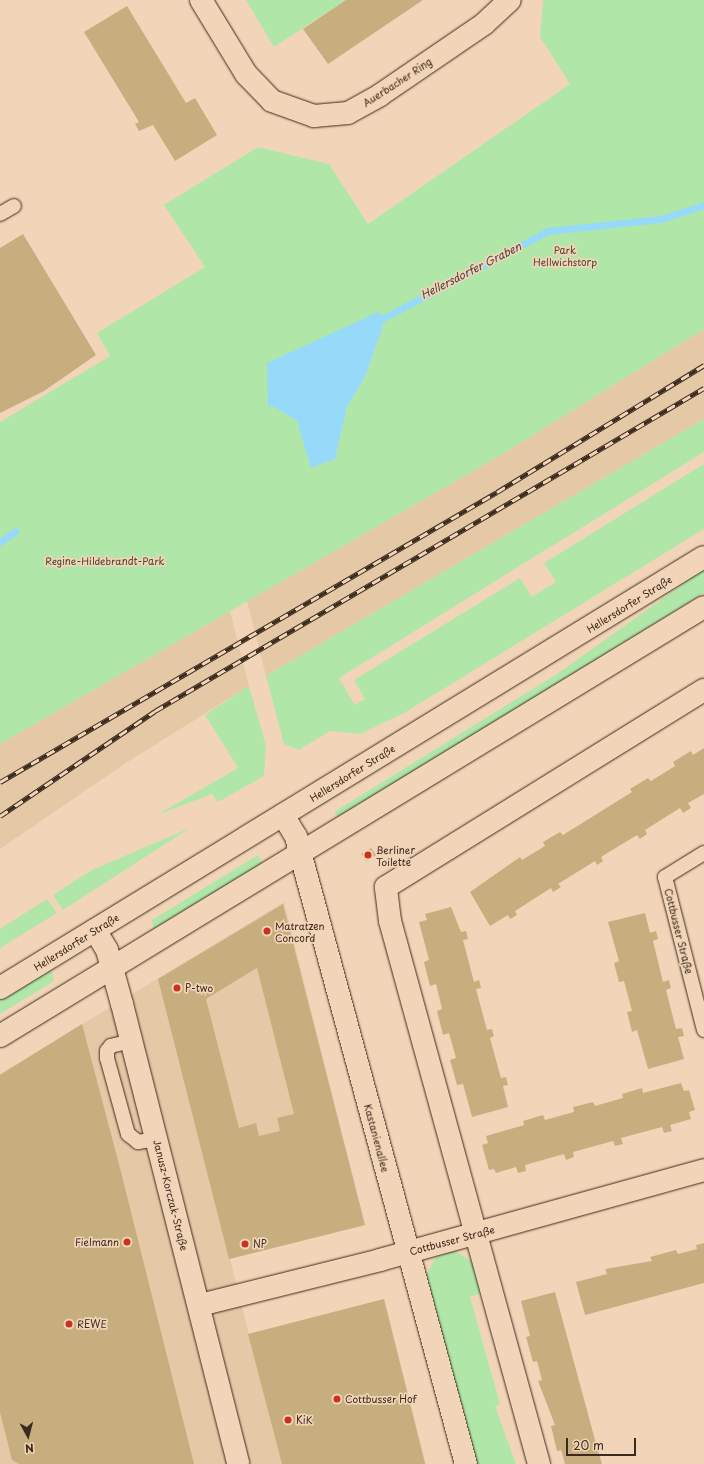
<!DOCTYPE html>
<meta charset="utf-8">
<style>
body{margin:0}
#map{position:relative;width:704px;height:1464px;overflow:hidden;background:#f2d5b8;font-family:"Playpen Sans",sans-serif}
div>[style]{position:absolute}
.built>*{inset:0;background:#e5c9a7}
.green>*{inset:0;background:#b0e7a9}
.water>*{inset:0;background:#96d9f8}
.stream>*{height:7px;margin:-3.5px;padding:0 3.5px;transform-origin:3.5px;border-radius:3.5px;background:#96d9f8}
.building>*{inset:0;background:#c7ae7e}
.roads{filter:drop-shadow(0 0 1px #3b2a1e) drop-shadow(0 0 1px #3b2a1e)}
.service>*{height:14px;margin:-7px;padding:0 7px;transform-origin:7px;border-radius:7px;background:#f2d5b8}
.minor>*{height:22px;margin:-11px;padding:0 11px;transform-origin:11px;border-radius:11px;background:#f2d5b8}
.tertiary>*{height:22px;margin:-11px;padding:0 11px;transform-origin:11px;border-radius:11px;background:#f2d5b8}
.secondary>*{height:22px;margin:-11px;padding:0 11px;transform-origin:11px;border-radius:11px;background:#f2d5b8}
.rail>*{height:4.5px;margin-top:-2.25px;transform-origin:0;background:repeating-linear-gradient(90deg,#f2d5b8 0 9px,#3b2a1e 0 18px);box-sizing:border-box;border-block:1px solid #3b2a1e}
.dots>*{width:11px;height:11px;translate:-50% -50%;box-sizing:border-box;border:2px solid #f2d5b8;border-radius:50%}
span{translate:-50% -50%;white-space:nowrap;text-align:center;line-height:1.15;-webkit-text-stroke:3.5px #f2d5b8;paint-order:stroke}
.street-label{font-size:10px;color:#3b2a1e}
.park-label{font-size:10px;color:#4d4633}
.poi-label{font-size:10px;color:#3b2a1e}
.left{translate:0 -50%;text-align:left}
.right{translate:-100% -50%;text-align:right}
.water-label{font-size:11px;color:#49443f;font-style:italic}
.north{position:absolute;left:8px;top:1416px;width:40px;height:40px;-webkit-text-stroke:3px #f2d5b8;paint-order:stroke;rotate:173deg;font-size:11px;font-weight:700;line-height:16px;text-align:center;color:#3b2a1e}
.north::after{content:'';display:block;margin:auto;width:14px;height:18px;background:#3b2a1e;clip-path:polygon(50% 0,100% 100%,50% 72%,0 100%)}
.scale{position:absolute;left:566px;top:1438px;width:70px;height:18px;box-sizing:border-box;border:2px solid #3b2a1e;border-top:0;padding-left:5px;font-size:12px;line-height:14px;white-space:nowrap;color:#3b2a1e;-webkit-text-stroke:3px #f2d5b8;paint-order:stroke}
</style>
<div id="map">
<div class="built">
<i style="clip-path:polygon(704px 329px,704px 419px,266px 676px,247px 601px,499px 456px)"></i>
<i style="clip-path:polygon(230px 611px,249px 686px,126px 763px,0 849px,0 744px)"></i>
<i style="clip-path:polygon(284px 902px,365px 1225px,230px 1259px,249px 1334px,384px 1299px,426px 1464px,0 1464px,0 1074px)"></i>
</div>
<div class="green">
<i style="clip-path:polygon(246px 0,346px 0,274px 47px)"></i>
<i style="clip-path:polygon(evenodd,543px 0,704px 0,704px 329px,499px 456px,0 744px,0 422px,110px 356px,97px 333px,205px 267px,164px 205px,258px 147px,329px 164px,368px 224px,570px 84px,540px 37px,543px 0,381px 332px,365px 377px,347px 407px,335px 459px,311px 467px,297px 421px,272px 406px,381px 332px)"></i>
<i style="clip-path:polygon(704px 419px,704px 452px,339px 678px,355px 705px,365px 699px,354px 680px,520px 578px,532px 597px,556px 582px,544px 563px,704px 464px,704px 529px,404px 713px,360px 734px,330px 731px,299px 750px,284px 744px,266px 676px)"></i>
<i style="clip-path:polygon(704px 569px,704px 593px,338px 818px,334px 812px,557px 674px)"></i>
<i style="clip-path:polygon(249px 686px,266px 746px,264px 776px,218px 802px,212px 794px,155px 816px,238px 768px,205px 715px)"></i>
<i style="clip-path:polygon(190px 828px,63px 910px,53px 895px,92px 870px)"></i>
<i style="clip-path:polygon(258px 855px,263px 865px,154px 932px,152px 920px)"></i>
<i style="clip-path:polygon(47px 899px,57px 913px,0 948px,0 929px)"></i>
<i style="clip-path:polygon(51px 969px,54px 981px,0 1014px,0 1000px)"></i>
<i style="clip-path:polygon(453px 1250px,475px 1263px,485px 1292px,470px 1297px,500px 1404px,495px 1406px,516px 1464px,476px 1464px,426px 1275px,436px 1257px)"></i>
</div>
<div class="water">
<i style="clip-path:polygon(378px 312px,384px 316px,381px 332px,365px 377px,347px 407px,335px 459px,311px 468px,297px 421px,272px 406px,268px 408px,267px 363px)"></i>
</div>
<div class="stream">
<i style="left:376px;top:322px;width:195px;rotate:-27.9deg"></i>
<i style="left:548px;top:231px;width:114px;rotate:-6.1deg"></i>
<i style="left:661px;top:219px;width:45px;rotate:-18deg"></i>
<i style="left:0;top:542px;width:19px;rotate:-35deg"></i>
</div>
<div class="building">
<i style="clip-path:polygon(346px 0,423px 0,328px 64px,303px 29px)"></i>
<i style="clip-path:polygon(127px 6px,186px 103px,195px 98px,217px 135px,175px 161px,153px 125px,139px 131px,135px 124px,139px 122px,84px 32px)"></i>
<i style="clip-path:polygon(23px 234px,96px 355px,44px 391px,0 413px,0 248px)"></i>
<i style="clip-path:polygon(704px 748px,704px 794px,688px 803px,691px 808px,683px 813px,680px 808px,645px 830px,647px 834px,640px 839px,637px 835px,601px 857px,603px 861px,597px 865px,595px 861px,558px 884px,561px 887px,553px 892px,551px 888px,515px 911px,517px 915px,510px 919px,508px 915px,490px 926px,470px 892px,520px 857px,522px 860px,545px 846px,543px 842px,560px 832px,563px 835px,632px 792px,630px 789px,648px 778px,651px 781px,675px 766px,673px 762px,691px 751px,693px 755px)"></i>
<i style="clip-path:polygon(371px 848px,376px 855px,366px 861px,361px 854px)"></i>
<i style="clip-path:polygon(evenodd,283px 904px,365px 1225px,229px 1259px,158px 979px,283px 904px,257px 968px,294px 1114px,277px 1118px,280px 1131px,259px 1136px,256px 1123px,239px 1128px,206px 999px,257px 968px)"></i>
<i style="clip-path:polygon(451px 907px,461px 932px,466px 931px,468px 939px,463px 940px,474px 982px,479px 980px,481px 988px,476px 989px,487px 1030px,492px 1029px,494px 1036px,490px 1038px,501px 1078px,506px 1077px,508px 1085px,503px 1086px,508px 1107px,472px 1117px,463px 1084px,457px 1085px,450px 1060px,456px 1058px,449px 1033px,443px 1035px,437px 1011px,442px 1009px,436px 984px,430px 986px,424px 962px,429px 960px,419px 922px,427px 920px,425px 914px)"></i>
<i style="clip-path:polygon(645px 913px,650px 933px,656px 931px,658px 939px,653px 941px,663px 982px,669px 980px,671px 988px,666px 990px,676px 1029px,682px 1028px,684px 1036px,678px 1037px,684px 1059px,648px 1069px,637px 1030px,632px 1032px,627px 1012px,632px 1011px,624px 981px,619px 982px,614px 963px,619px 961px,608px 922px)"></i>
<i style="clip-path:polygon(82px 1024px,121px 1172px,194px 1464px,19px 1464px,12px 1460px,0 1412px,0 1075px)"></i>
<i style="clip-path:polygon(681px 1083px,684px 1091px,689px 1090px,695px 1110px,689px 1112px,691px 1119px,670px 1125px,672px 1131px,664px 1133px,662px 1127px,621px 1138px,623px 1144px,615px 1146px,613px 1141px,573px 1152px,574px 1157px,566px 1160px,564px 1154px,525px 1165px,526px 1171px,518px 1173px,516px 1167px,496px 1173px,494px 1169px,489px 1170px,482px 1145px,488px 1143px,486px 1136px,524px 1125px,523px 1121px,543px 1115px,545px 1120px,574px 1112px,573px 1107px,593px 1102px,595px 1106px,623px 1098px,622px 1094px,642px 1088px,643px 1093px)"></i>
<i style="clip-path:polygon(704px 1243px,704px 1283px,585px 1315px,576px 1282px,607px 1274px,605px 1269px,652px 1261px,650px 1257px,676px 1250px,678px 1254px,697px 1249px,696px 1245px)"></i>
<i style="clip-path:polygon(555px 1292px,595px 1440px,602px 1464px,565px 1464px,561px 1450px,557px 1451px,551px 1426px,555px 1425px,538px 1381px,542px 1380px,537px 1361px,533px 1362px,526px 1337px,530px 1336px,521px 1301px)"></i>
<i style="clip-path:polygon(384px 1299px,425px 1464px,282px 1464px,248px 1334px)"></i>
</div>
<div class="roads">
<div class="service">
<i style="left:0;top:214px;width:16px;rotate:-30deg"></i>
<i style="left:704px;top:853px;width:46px;rotate:148.4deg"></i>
<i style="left:665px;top:877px;width:158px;rotate:75.7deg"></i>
<i style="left:131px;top:1041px;width:21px;rotate:166deg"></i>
<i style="left:111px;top:1046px;width:6px;rotate:129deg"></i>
<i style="left:107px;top:1051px;width:7px;rotate:90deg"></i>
<i style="left:107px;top:1058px;width:79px;rotate:74.6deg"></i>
<i style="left:128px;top:1134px;width:13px;rotate:39deg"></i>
<i style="left:138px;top:1142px;width:19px;rotate:-9deg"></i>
</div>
<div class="minor">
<i style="left:201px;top:0;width:87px;rotate:58.7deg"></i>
<i style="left:246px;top:74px;width:37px;rotate:46deg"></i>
<i style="left:272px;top:101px;width:45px;rotate:19.7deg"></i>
<i style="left:314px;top:116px;width:34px;rotate:-5deg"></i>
<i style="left:348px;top:113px;width:37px;rotate:-29deg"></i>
<i style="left:380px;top:95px;width:126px;rotate:-34.3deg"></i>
<i style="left:484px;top:24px;width:35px;rotate:-43deg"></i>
<i style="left:283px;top:815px;width:26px;rotate:59deg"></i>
<i style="left:296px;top:837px;width:650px;rotate:74.83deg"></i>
<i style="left:200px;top:1305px;width:186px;rotate:-14deg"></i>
<i style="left:380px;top:1260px;width:336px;rotate:-15.5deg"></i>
<i style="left:539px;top:1464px;width:563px;rotate:-105.34deg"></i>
<i style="left:390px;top:921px;width:34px;rotate:-97deg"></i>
<i style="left:386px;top:887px;width:374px;rotate:-31.8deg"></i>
</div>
<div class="tertiary">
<i style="left:95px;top:930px;width:23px;rotate:59deg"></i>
<i style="left:107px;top:950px;width:56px;rotate:74.5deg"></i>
<i style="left:122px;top:1004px;width:474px;rotate:75.8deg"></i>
</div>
<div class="secondary">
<i style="left:0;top:988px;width:825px;rotate:-31.48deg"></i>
<i style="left:0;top:1036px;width:824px;rotate:-31.36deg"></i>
</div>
</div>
<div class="rail">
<i style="left:0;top:782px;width:575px;rotate:-30.26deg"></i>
<i style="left:497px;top:492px;width:243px;rotate:-31.5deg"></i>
<i style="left:0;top:816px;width:187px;rotate:-34.1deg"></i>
<i style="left:155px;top:711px;width:637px;rotate:-30.47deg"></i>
</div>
<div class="dots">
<i style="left:368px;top:855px;background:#c8321e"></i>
<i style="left:267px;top:931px;background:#c8321e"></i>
<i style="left:177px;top:988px;background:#c8321e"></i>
<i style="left:127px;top:1242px;background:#c8321e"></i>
<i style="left:245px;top:1244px;background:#c8321e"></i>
<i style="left:69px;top:1324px;background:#c8321e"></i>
<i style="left:337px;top:1399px;background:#c8321e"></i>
<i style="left:288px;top:1420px;background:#c8321e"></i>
</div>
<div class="street-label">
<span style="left:397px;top:82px;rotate:-33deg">Auerbacher Ring</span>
<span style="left:629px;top:604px;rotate:-32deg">Hellersdorfer Straße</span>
<span style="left:352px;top:773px;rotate:-32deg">Hellersdorfer Straße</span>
<span style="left:679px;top:931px;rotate:76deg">Cottbusser Straße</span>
<span style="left:76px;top:942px;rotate:-32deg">Hellersdorfer Straße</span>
<span style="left:377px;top:1138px;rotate:75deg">Kastanienallee</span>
<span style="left:171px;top:1195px;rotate:76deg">Janusz-Korczak-Straße</span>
<span style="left:452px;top:1240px;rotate:-15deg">Cottbusser Straße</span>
</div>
<div class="park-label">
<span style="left:565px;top:255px">Park<br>Hellwichstorp</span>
<span style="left:105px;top:561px">Regine-Hildebrandt-Park</span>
</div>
<div class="poi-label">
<span class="left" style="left:376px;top:855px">Berliner<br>Toilette</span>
<span class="left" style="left:275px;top:931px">Matratzen<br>Concord</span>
<span class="left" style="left:185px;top:988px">P-two</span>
<span class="right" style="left:119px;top:1242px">Fielmann</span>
<span class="left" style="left:253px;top:1244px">NP</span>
<span class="left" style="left:77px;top:1324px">REWE</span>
<span class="left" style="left:345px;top:1399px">Cottbusser Hof</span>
<span class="left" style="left:296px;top:1420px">KiK</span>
</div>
<div class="water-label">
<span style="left:471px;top:271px;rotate:-27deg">Hellersdorfer Graben</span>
</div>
<div class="north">N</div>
<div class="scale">20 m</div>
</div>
